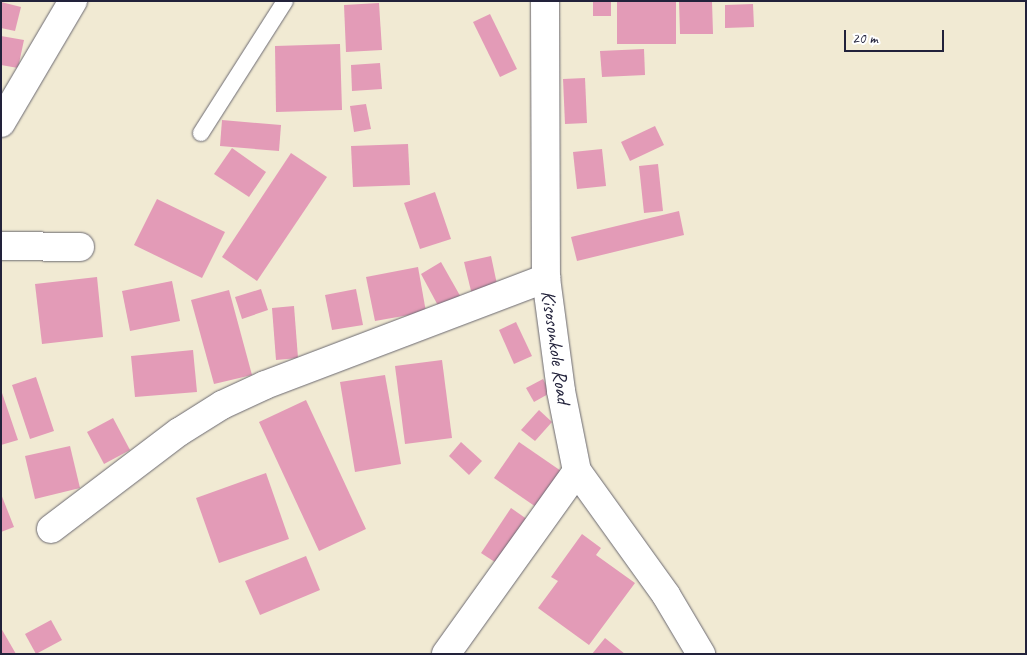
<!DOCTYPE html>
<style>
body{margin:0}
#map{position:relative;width:1027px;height:655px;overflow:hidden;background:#f1ead3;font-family:Caveat,sans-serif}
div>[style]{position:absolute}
.building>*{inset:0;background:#e39bb7}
.roads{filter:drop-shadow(0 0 1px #6a6870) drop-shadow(0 0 1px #6a6870)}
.lane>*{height:16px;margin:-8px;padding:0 8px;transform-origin:8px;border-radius:8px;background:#fff}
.street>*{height:28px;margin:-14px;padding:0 14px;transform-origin:14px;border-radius:14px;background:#fff}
span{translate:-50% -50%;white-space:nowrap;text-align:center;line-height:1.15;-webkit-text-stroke:4px #fff;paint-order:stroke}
.street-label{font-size:20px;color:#22223b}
.frame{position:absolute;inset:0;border:2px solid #22223b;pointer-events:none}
.scale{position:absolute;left:844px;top:30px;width:100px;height:22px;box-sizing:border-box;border:2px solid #22223b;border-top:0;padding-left:6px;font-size:15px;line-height:18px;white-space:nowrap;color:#22223b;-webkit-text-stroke:4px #fff;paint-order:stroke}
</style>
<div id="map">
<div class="building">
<i style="clip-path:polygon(593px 1px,611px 1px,611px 16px,593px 16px)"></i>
<i style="clip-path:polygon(617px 1px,676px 1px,676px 44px,617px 44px)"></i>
<i style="clip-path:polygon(679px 1px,712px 1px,713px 34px,680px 34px)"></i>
<i style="clip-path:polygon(1px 2px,21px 7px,15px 31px,1px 28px)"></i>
<i style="clip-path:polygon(379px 3px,382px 50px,346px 52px,344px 5px)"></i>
<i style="clip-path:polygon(753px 4px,754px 27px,725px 28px,725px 5px)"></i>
<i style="clip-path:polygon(490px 14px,517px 69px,500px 77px,473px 22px)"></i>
<i style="clip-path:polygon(1px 36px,24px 40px,18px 68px,1px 65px)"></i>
<i style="clip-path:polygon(340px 44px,342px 110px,276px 112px,275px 46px)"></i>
<i style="clip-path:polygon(644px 49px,645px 75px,602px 77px,600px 51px)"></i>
<i style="clip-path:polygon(380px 63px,382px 89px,352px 91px,351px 65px)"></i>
<i style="clip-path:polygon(585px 78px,587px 123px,565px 124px,563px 79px)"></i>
<i style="clip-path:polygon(366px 104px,371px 129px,354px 132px,350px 106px)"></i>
<i style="clip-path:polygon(222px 120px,281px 125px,279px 151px,220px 146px)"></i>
<i style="clip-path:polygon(655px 126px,664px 145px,630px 161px,621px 142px)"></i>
<i style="clip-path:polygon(408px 144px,410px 185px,353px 187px,351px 146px)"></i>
<i style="clip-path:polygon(232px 148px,266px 172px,249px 197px,214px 174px)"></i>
<i style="clip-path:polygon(602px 149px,606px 186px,577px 189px,573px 152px)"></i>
<i style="clip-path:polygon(291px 153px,327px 177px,257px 281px,222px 257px)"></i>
<i style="clip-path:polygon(658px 164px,663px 211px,644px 213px,639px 166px)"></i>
<i style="clip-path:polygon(435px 192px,451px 239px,420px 249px,404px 203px)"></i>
<i style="clip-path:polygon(157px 199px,225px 232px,202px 278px,134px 245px)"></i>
<i style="clip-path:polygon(679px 211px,684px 235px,577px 261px,571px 237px)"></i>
<i style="clip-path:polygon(491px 256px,498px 289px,472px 295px,464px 262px)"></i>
<i style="clip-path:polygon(441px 262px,463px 301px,442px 313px,421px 274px)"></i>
<i style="clip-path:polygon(418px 267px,426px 312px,375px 321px,366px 277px)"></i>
<i style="clip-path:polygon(97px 277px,103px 337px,42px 344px,35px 284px)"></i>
<i style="clip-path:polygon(172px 281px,180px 321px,130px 331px,122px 291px)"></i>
<i style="clip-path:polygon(261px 289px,268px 310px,242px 319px,235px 297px)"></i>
<i style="clip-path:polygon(356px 289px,363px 325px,332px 330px,325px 295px)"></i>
<i style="clip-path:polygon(229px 290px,252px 375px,214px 384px,191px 300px)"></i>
<i style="clip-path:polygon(294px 306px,298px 358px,276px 360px,272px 308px)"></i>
<i style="clip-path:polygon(516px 322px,532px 356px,514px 364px,499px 330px)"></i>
<i style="clip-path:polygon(193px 350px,197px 392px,135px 397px,131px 356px)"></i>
<i style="clip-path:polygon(442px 360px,452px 438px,405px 444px,395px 366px)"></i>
<i style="clip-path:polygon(385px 375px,401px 464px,355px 472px,340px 382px)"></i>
<i style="clip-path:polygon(36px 377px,54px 431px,30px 439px,12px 385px)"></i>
<i style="clip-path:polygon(543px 379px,550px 393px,534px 402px,526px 388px)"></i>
<i style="clip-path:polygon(1px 390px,18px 440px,1px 445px)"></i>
<i style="clip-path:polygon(306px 400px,366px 529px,319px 551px,259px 422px)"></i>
<i style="clip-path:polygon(539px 410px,552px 422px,535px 441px,521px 430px)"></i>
<i style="clip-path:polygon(113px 418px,130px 450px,104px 464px,87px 432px)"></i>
<i style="clip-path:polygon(461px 442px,482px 461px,469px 475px,449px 456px)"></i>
<i style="clip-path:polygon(519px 442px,564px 473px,539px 509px,494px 478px)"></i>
<i style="clip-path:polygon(70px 446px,80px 488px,35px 499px,25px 456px)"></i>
<i style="clip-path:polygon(266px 473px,289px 539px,219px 563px,196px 498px)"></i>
<i style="clip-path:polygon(1px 494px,14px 527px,1px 532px)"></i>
<i style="clip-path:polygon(511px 508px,531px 522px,501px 566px,481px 553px)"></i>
<i style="clip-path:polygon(582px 534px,601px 548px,596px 555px,635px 583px,589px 645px,538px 608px,558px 581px,551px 577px)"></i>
<i style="clip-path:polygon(306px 556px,320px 590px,260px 615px,245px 581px)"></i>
<i style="clip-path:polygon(51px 620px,62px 640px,36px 654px,25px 634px)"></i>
<i style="clip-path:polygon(1px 628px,16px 654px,1px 654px)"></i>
<i style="clip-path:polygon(605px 638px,625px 654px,592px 654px)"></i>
</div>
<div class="roads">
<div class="lane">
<i style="left:201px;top:133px;width:156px;rotate:-57.5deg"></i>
</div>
<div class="street">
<i style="left:545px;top:1px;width:277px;rotate:89.8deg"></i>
<i style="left:546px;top:278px;width:114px;rotate:82.4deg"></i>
<i style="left:561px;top:391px;width:82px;rotate:78.7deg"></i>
<i style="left:577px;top:471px;width:153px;rotate:54.3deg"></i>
<i style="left:666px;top:595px;width:69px;rotate:59.3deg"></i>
<i style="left:1px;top:123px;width:142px;rotate:-59.5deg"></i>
<i style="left:1px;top:246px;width:79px;rotate:0.7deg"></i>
<i style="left:51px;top:529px;width:161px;rotate:-37.2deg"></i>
<i style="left:179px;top:432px;width:51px;rotate:-32.1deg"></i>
<i style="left:222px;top:405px;width:47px;rotate:-24.9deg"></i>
<i style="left:265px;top:385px;width:301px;rotate:-20.8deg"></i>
<i style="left:446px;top:654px;width:225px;rotate:-54.4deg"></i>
</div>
</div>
<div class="street-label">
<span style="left:556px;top:347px;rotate:82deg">Kisosonkole Road</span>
</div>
<div class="frame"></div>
<div class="scale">20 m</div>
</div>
